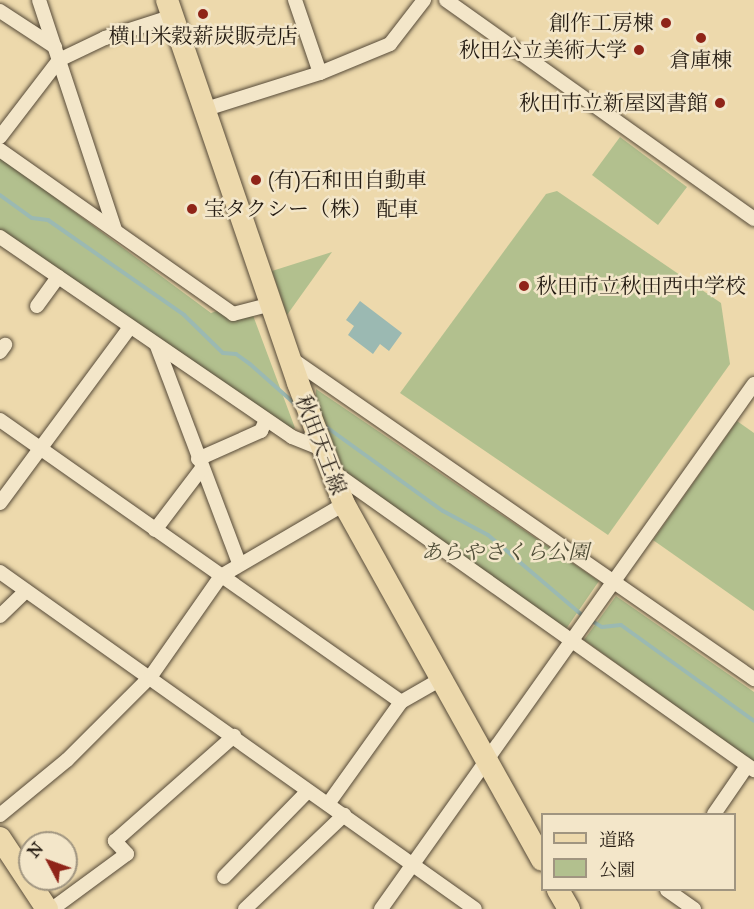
<!DOCTYPE html>
<meta charset="utf-8">
<style>
body{margin:0}
#map{position:relative;width:754px;height:909px;overflow:hidden;background:#edd9ac;font-family:"IM FELL Great Primer","Noto Serif JP",serif}
div>[style]{position:absolute}
.green>*{inset:0;background:#b2c08e}
.water>*{inset:0;background:#9bb9b2}
.stream>*{height:4px;margin:-2px;padding:0 2px;transform-origin:2px;border-radius:2px;background:#9bb9b2}
.roads{filter:drop-shadow(0 0 2px #564a38) drop-shadow(0 0 2px #564a38)}
.street>*{height:14px;margin:-7px;padding:0 7px;transform-origin:7px;border-radius:7px;background:#f3e6c9}
.primary>*{height:22px;margin:-11px;padding:0 11px;transform-origin:11px;border-radius:11px;background:#edd9ac}
.dots>*{width:16px;height:16px;translate:-50% -50%;box-sizing:border-box;border:3px solid #f3e6c9;border-radius:50%}
span{translate:-50% -50%;white-space:nowrap;text-align:center;line-height:1.15;-webkit-text-stroke:5px #f3e6c9;paint-order:stroke}
.poi-label{font-size:21px;color:#241b12}
.right{translate:-100% -50%;text-align:right}
.left{translate:0 -50%;text-align:left}
.street-label{font-size:21px;color:#241b12}
.park-label{font-size:21px;color:#4f4d37;font-style:italic}
.legend{position:absolute;left:541px;top:813px;width:195px;height:78px;box-sizing:border-box;background:#f3e6c9;border:2px solid #a09580;margin:0;padding:8px 10px;list-style:none;font-size:18px;color:#241b12}
.legend li{display:flex;align-items:center;gap:12px;height:30px}
.legend b{width:30px;border:2px solid #a09580}
.north{position:absolute;left:18px;top:831px;width:60px;height:60px;box-sizing:border-box;background:#f3e6c9;border:2px solid #a09580;border-radius:50%;rotate:311deg;font-size:16px;font-weight:700;line-height:24px;text-align:center;color:#241b12}
.north::after{content:'';display:block;margin:auto;width:21px;height:27px;background:#8f2418;clip-path:polygon(50% 0,100% 100%,50% 72%,0 100%)}
</style>
<div id="map">
<div class="green">
<i style="clip-path:polygon(620px 137px,687px 187px,658px 225px,592px 175px)"></i>
<i style="clip-path:polygon(0 151px,49px 193px,211px 313px,228px 307px,251px 310px,295px 428px,289px 431px,0 237px)"></i>
<i style="clip-path:polygon(557px 191px,721px 303px,730px 364px,608px 535px,400px 393px,546px 194px)"></i>
<i style="clip-path:polygon(332px 252px,287px 315px,272px 271px)"></i>
<i style="clip-path:polygon(316px 389px,599px 581px,566px 629px,340px 468px,316px 401px)"></i>
<i style="clip-path:polygon(737px 421px,754px 433px,754px 611px,653px 540px)"></i>
<i style="clip-path:polygon(616px 596px,754px 692px,754px 762px,584px 640px)"></i>
</div>
<div class="water">
<i style="clip-path:polygon(360px 301px,402px 333px,389px 351px,380px 344px,373px 354px,348px 335px,354px 326px,346px 320px)"></i>
</div>
<div class="stream">
<i style="left:0;top:195px;width:39px;rotate:36deg"></i>
<i style="left:32px;top:218px;width:16px;rotate:7deg"></i>
<i style="left:48px;top:220px;width:166px;rotate:34.9deg"></i>
<i style="left:184px;top:315px;width:54px;rotate:44.3deg"></i>
<i style="left:223px;top:353px;width:13px;rotate:4deg"></i>
<i style="left:236px;top:354px;width:17px;rotate:36deg"></i>
<i style="left:250px;top:364px;width:60px;rotate:41.6deg"></i>
<i style="left:325px;top:426px;width:145px;rotate:35.8deg"></i>
<i style="left:443px;top:511px;width:51px;rotate:28.1deg"></i>
<i style="left:488px;top:535px;width:123px;rotate:40.4deg"></i>
<i style="left:582px;top:615px;width:23px;rotate:31deg"></i>
<i style="left:602px;top:627px;width:19px;rotate:-6deg"></i>
<i style="left:621px;top:625px;width:164px;rotate:35.8deg"></i>
</div>
<div class="roads">
<div class="street">
<i style="left:39px;top:0;width:242px;rotate:71.7deg"></i>
<i style="left:295px;top:0;width:77px;rotate:71.1deg"></i>
<i style="left:446px;top:0;width:378px;rotate:35.4deg"></i>
<i style="left:0;top:11px;width:66px;rotate:33.2deg"></i>
<i style="left:206px;top:109px;width:120px;rotate:-17.5deg"></i>
<i style="left:320px;top:73px;width:76px;rotate:-22.5deg"></i>
<i style="left:390px;top:44px;width:56px;rotate:-52.3deg"></i>
<i style="left:0;top:137px;width:97px;rotate:-52.5deg"></i>
<i style="left:59px;top:60px;width:51px;rotate:-25.6deg"></i>
<i style="left:105px;top:38px;width:71px;rotate:-17.9deg"></i>
<i style="left:0;top:150px;width:285px;rotate:35.1deg"></i>
<i style="left:233px;top:314px;width:40px;rotate:-14.4deg"></i>
<i style="left:0;top:237px;width:354px;rotate:34.4deg"></i>
<i style="left:292px;top:437px;width:31px;rotate:22deg"></i>
<i style="left:37px;top:306px;width:36px;rotate:-54deg"></i>
<i style="left:157px;top:346px;width:232px;rotate:69.3deg"></i>
<i style="left:0;top:352px;width:9px;rotate:-54deg"></i>
<i style="left:289px;top:357px;width:566px;rotate:34.7deg"></i>
<i style="left:0;top:420px;width:490px;rotate:35.1deg"></i>
<i style="left:401px;top:702px;width:46px;rotate:-29.9deg"></i>
<i style="left:198px;top:459px;width:69px;rotate:-24deg"></i>
<i style="left:261px;top:431px;width:12px;rotate:-66deg"></i>
<i style="left:335px;top:473px;width:514px;rotate:35.33deg"></i>
<i style="left:0;top:503px;width:219px;rotate:-53.5deg"></i>
<i style="left:155px;top:530px;width:78px;rotate:-52.8deg"></i>
<i style="left:0;top:572px;width:582px;rotate:35.35deg"></i>
<i style="left:0;top:616px;width:36px;rotate:-44deg"></i>
<i style="left:328px;top:804px;width:125px;rotate:-54.4deg"></i>
<i style="left:714px;top:814px;width:58px;rotate:-55.5deg"></i>
<i style="left:0;top:815px;width:87px;rotate:-39.4deg"></i>
<i style="left:67px;top:760px;width:119px;rotate:-45deg"></i>
<i style="left:151px;top:676px;width:122px;rotate:-55deg"></i>
<i style="left:221px;top:576px;width:143px;rotate:-30.3deg"></i>
<i style="left:224px;top:877px;width:120px;rotate:-45.7deg"></i>
<i style="left:667px;top:890px;width:33px;rotate:35deg"></i>
<i style="left:52px;top:909px;width:93px;rotate:-36.3deg"></i>
<i style="left:127px;top:854px;width:18px;rotate:-133deg"></i>
<i style="left:115px;top:841px;width:159px;rotate:-41.4deg"></i>
<i style="left:245px;top:909px;width:137px;rotate:-43.5deg"></i>
<i style="left:381px;top:909px;width:644px;rotate:-54.61deg"></i>
</div>
<div class="primary">
<i style="left:167px;top:0;width:405px;rotate:71.1deg"></i>
<i style="left:298px;top:383px;width:129px;rotate:69.2deg"></i>
<i style="left:344px;top:504px;width:407px;rotate:60.9deg"></i>
<i style="left:0;top:838px;width:85px;rotate:56.5deg"></i>
<i style="left:558px;top:890px;width:22px;rotate:60deg"></i>
</div>
</div>
<div class="dots">
<i style="left:203px;top:14px;background:#8f2418"></i>
<i style="left:666px;top:23px;background:#8f2418"></i>
<i style="left:701px;top:38px;background:#8f2418"></i>
<i style="left:639px;top:50px;background:#8f2418"></i>
<i style="left:720px;top:103px;background:#8f2418"></i>
<i style="left:256px;top:180px;background:#8f2418"></i>
<i style="left:192px;top:209px;background:#8f2418"></i>
<i style="left:524px;top:286px;background:#8f2418"></i>
</div>
<div class="poi-label">
<span class="right" style="left:654px;top:23px">創作工房棟</span>
<span style="left:203px;top:36px">横山米穀薪炭販売店</span>
<span class="right" style="left:627px;top:50px">秋田公立美術大学</span>
<span style="left:701px;top:60px">倉庫棟</span>
<span class="right" style="left:708px;top:103px">秋田市立新屋図書館</span>
<span class="left" style="left:268px;top:180px">(有)石和田自動車</span>
<span class="left" style="left:204px;top:209px">宝タクシー（株） 配車</span>
<span class="left" style="left:536px;top:286px">秋田市立秋田西中学校</span>
</div>
<div class="street-label">
<span style="left:321px;top:445px;rotate:69deg">秋田天王線</span>
</div>
<div class="park-label">
<span style="left:505px;top:552px">あらやさくら公園</span>
</div>
<ul class="legend">
<li><b style="height:8px;background:#edd9ac"></b>道路</li>
<li><b style="height:16px;background:#b2c08e"></b>公園</li>
</ul>
<div class="north">N</div>
</div>
